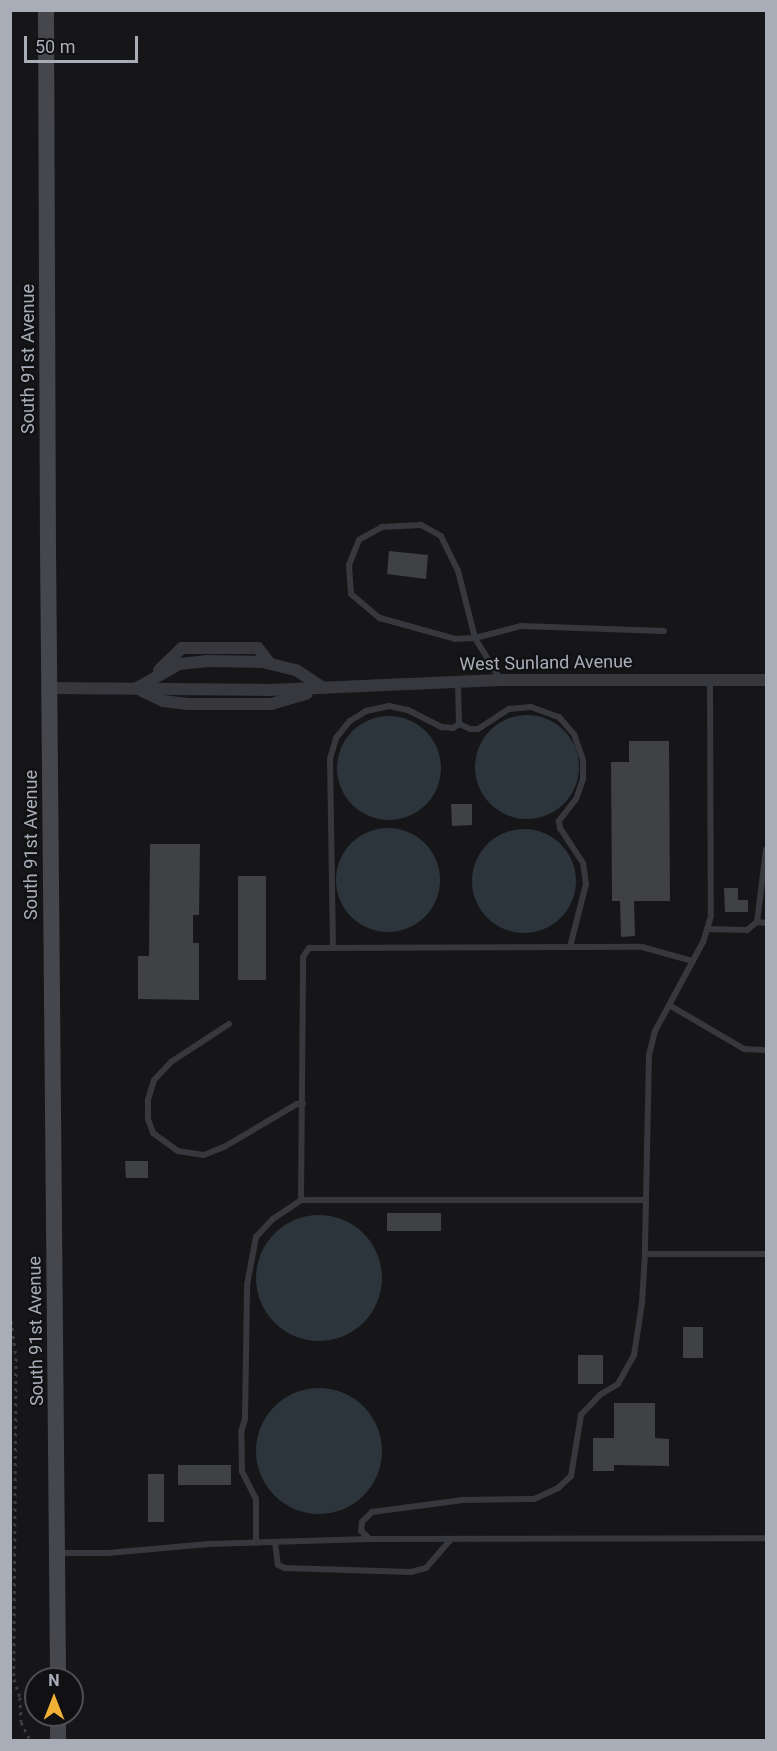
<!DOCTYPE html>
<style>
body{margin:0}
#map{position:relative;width:777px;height:1751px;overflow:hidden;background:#161618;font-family:Roboto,sans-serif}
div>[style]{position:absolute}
.water>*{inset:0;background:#2c353c}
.round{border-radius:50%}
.building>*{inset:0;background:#404145}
.path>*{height:3px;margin-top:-1.5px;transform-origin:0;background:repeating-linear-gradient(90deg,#3d3f44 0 3px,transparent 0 7.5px)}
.lane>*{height:6px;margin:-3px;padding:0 3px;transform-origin:3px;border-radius:3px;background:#37383d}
.street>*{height:12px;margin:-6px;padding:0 6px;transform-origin:6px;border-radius:6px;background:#37383d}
.secondary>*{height:16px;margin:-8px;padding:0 8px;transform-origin:8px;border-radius:8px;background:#45474d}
span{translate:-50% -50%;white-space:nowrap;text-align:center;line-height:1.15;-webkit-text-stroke:4.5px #111113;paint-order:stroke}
.street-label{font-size:18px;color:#a8adb8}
.frame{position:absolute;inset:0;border:12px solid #a8adb8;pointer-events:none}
.north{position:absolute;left:24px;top:1667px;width:60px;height:60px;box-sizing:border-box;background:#111113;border:2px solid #4d4f55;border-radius:50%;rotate:0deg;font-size:16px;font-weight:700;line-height:24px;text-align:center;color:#a8adb8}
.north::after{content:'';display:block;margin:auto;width:21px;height:27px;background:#f2b134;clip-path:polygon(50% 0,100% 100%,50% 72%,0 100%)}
.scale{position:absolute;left:24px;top:36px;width:114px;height:27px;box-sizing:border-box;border:3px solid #a8adb8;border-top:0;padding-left:8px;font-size:18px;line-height:21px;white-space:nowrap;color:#a8adb8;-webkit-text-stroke:4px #111113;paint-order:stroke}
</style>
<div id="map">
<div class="water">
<i class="round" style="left:475px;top:715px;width:104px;height:104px"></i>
<i class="round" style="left:337px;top:716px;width:104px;height:104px"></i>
<i class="round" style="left:336px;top:828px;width:104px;height:104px"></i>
<i class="round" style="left:472px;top:829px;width:104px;height:104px"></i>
<i class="round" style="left:256px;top:1215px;width:126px;height:126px"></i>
<i class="round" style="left:256px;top:1388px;width:126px;height:126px"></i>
</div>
<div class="building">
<i style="clip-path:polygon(389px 551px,428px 555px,426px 579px,387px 574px)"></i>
<i style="clip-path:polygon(629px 741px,669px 741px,670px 901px,634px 901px,635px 936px,621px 937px,620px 901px,612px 901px,611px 762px,629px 762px)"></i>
<i style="clip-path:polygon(451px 804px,472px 804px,472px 825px,452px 826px)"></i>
<i style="clip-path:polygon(150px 844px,200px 844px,199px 915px,193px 915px,193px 943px,199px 943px,199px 1000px,138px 999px,138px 956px,149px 956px)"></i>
<i style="clip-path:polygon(238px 876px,266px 876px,266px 980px,238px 980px)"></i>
<i style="clip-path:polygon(724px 888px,738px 888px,738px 900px,748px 900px,748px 912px,725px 912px)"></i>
<i style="clip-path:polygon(125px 1161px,148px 1161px,148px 1178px,126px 1178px)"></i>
<i style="clip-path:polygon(387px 1213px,441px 1213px,441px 1231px,387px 1231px)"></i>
<i style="clip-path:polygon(683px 1327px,703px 1327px,703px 1358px,683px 1358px)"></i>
<i style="clip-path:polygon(578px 1355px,603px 1355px,603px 1384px,578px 1384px)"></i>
<i style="clip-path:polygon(614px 1403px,655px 1403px,655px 1438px,669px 1439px,669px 1466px,614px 1465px,614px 1471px,593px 1471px,593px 1438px,614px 1438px)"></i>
<i style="clip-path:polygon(178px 1465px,231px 1465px,231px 1485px,178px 1485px)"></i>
<i style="clip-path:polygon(148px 1474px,164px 1474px,164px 1522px,148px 1522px)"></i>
</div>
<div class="path">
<i style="left:10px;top:1313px;width:45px;rotate:82.4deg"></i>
<i style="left:16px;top:1358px;width:321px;rotate:90.4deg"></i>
<i style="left:14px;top:1679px;width:19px;rotate:72deg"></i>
<i style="left:20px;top:1697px;width:25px;rotate:88deg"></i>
<i style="left:21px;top:1722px;width:20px;rotate:63deg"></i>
</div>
<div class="lane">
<i style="left:500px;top:679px;width:48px;rotate:-121.4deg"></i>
<i style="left:475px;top:638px;width:69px;rotate:-104.2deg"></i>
<i style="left:458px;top:571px;width:39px;rotate:-116deg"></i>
<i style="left:441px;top:536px;width:23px;rotate:-151deg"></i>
<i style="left:421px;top:525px;width:39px;rotate:177deg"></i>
<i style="left:382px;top:527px;width:26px;rotate:151deg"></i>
<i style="left:359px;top:540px;width:27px;rotate:112deg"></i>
<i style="left:349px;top:565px;width:29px;rotate:86deg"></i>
<i style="left:351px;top:594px;width:38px;rotate:40deg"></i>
<i style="left:380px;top:618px;width:78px;rotate:15.6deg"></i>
<i style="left:455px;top:639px;width:20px;rotate:-3deg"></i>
<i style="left:475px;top:638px;width:48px;rotate:-14.6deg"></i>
<i style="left:521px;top:626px;width:143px;rotate:2deg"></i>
<i style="left:710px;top:680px;width:236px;rotate:89.8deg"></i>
<i style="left:711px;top:916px;width:27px;rotate:107deg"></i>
<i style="left:703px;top:942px;width:101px;rotate:118.3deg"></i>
<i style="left:655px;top:1031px;width:25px;rotate:104deg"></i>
<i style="left:649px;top:1055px;width:199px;rotate:91.2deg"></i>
<i style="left:645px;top:1254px;width:49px;rotate:93.5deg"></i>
<i style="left:642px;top:1303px;width:53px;rotate:98.7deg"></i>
<i style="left:634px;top:1355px;width:33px;rotate:119deg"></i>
<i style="left:618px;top:1384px;width:21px;rotate:149deg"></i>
<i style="left:600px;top:1395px;width:28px;rotate:134deg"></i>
<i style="left:581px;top:1415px;width:62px;rotate:99.3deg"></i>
<i style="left:571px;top:1476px;width:18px;rotate:137deg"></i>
<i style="left:558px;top:1488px;width:26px;rotate:155deg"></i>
<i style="left:534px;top:1499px;width:71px;rotate:179.2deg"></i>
<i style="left:463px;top:1500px;width:92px;rotate:172.5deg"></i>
<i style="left:372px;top:1512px;width:14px;rotate:135deg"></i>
<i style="left:362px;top:1522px;width:9px;rotate:96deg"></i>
<i style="left:361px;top:1531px;width:12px;rotate:42deg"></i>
<i style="left:370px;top:1539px;width:396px;rotate:-0.1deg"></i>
<i style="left:459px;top:724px;width:12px;rotate:24deg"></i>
<i style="left:470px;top:729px;width:8px"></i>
<i style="left:478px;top:729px;width:37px;rotate:-33deg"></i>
<i style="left:509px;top:709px;width:22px;rotate:-5deg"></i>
<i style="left:531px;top:707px;width:30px;rotate:20deg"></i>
<i style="left:559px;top:717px;width:23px;rotate:49deg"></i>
<i style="left:574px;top:734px;width:28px;rotate:71deg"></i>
<i style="left:583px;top:760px;width:19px;rotate:90deg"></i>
<i style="left:583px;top:779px;width:21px;rotate:109deg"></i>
<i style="left:576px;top:799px;width:28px;rotate:128deg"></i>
<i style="left:559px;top:821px;width:7px;rotate:82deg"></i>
<i style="left:560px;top:828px;width:42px;rotate:56.7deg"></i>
<i style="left:583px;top:863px;width:21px;rotate:82deg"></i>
<i style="left:586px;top:884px;width:65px;rotate:104.3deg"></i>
<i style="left:757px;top:922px;width:9px;rotate:6deg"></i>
<i style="left:707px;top:929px;width:40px;rotate:1.4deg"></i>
<i style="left:747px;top:930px;width:13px;rotate:-39deg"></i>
<i style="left:757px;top:922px;width:73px;rotate:-82.9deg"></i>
<i style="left:333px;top:948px;width:189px;rotate:-90.9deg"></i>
<i style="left:330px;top:759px;width:22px;rotate:-74deg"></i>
<i style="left:336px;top:738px;width:22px;rotate:-51deg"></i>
<i style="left:350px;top:721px;width:19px;rotate:-32deg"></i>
<i style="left:366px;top:711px;width:24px;rotate:-12deg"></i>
<i style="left:389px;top:706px;width:19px;rotate:12deg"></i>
<i style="left:408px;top:710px;width:38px;rotate:27deg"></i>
<i style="left:442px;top:727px;width:11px;rotate:5deg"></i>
<i style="left:453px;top:728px;width:7px;rotate:-34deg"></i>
<i style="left:459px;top:724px;width:42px;rotate:-91.4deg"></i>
<i style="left:669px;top:1005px;width:87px;rotate:30.4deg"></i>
<i style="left:744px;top:1049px;width:22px;rotate:3deg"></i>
<i style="left:229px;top:1024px;width:69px;rotate:146.8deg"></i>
<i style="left:171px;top:1062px;width:25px;rotate:133deg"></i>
<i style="left:154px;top:1080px;width:21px;rotate:107deg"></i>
<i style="left:148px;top:1100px;width:19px;rotate:90deg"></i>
<i style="left:148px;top:1119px;width:15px;rotate:70deg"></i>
<i style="left:153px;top:1133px;width:31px;rotate:36deg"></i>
<i style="left:178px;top:1151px;width:26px;rotate:9deg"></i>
<i style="left:204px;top:1155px;width:22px;rotate:-22deg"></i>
<i style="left:224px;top:1147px;width:85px;rotate:-30.5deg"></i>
<i style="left:297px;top:1104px;width:6px"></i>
<i style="left:646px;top:1200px;width:345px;rotate:180deg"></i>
<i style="left:301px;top:1200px;width:243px;rotate:-89.5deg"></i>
<i style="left:303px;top:957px;width:11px;rotate:-56deg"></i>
<i style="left:309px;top:948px;width:333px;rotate:-0.2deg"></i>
<i style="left:642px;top:947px;width:53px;rotate:15.4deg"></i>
<i style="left:645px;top:1254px;width:121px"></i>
<i style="left:275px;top:1542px;width:23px;rotate:83deg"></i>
<i style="left:278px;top:1565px;width:8px;rotate:23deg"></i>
<i style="left:285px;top:1568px;width:126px;rotate:1.8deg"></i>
<i style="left:411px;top:1572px;width:16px;rotate:-15deg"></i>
<i style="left:426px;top:1568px;width:38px;rotate:-49deg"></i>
<i style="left:256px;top:1543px;width:44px;rotate:-90deg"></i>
<i style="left:256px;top:1499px;width:31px;rotate:-117deg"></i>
<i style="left:242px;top:1471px;width:39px;rotate:-91deg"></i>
<i style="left:241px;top:1432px;width:14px;rotate:-73deg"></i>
<i style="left:245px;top:1419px;width:134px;rotate:-89.1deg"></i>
<i style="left:247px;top:1285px;width:49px;rotate:-79.4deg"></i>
<i style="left:256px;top:1237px;width:25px;rotate:-47deg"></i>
<i style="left:273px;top:1219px;width:34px;rotate:-34deg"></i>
<i style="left:58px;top:1553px;width:50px"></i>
<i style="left:108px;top:1553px;width:101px;rotate:-5.1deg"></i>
<i style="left:209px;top:1544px;width:161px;rotate:-1.8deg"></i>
</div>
<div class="street">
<i style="left:159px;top:670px;width:32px;rotate:-44deg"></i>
<i style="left:182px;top:648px;width:76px"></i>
<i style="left:258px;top:648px;width:20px;rotate:53deg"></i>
<i style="left:50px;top:688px;width:220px;rotate:0.5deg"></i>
<i style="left:270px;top:690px;width:231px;rotate:-2.5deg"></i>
<i style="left:501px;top:680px;width:265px"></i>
<i style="left:137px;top:688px;width:48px;rotate:-29.7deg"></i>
<i style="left:179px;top:664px;width:27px;rotate:-6deg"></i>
<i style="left:206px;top:661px;width:57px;rotate:1deg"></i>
<i style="left:263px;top:662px;width:34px;rotate:14deg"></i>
<i style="left:296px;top:670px;width:33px;rotate:33deg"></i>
<i style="left:142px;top:691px;width:23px;rotate:25deg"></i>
<i style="left:163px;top:701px;width:25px;rotate:7deg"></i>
<i style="left:188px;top:704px;width:83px"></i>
<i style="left:271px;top:704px;width:37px;rotate:-16deg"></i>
</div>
<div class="secondary">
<i style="left:46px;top:10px;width:538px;rotate:89.79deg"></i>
<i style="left:48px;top:548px;width:1131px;rotate:89.49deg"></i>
<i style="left:58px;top:1715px;width:25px;rotate:90deg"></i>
</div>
<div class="street-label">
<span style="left:28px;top:359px;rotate:-90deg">South 91st Avenue</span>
<span style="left:546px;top:663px;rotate:-1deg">West Sunland Avenue</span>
<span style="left:31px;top:845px;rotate:-90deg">South 91st Avenue</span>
<span style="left:36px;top:1331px;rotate:-91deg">South 91st Avenue</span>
</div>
<div class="frame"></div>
<div class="north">N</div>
<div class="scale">50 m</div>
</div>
